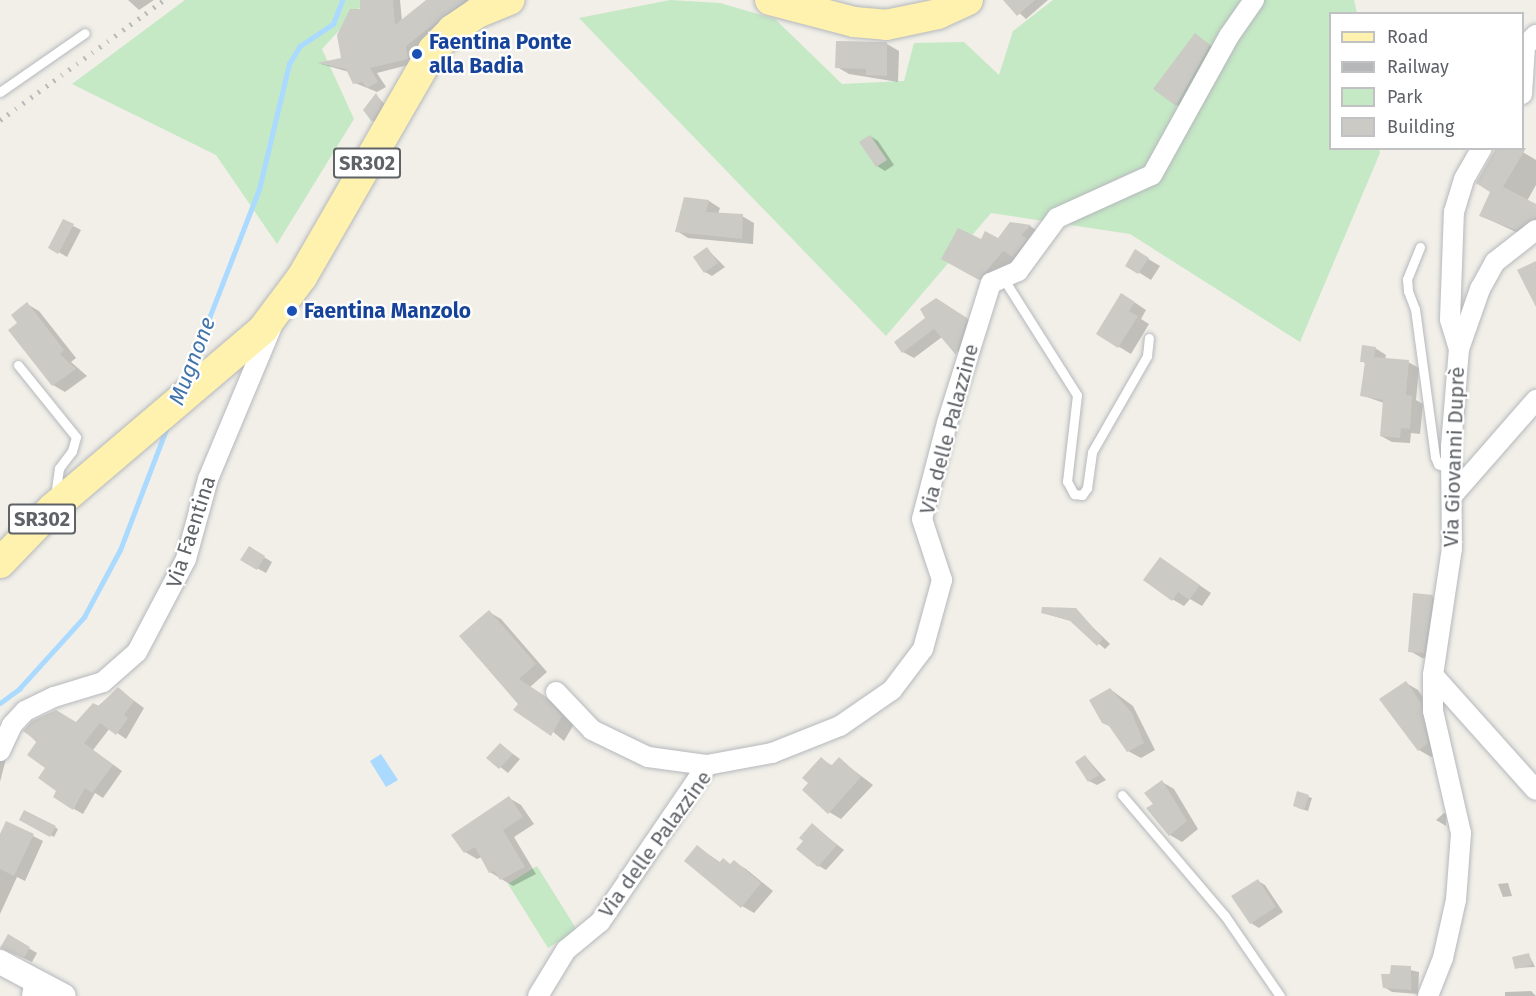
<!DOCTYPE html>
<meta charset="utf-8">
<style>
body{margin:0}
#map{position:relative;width:1536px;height:996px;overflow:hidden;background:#f1efe8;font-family:"Fira Sans",sans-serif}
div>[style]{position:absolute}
.green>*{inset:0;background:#c5e8c5}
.water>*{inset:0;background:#aadaff}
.shadow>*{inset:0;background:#0003}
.stream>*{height:4.5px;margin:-2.25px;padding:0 2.25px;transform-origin:2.25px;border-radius:2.25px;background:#aadaff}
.building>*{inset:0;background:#cccac5}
.roads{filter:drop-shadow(0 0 2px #b5b8bc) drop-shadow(0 0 2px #b5b8bc)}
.service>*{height:9px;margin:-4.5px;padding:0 4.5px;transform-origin:4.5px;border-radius:4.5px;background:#fff}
.minor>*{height:20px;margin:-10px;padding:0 10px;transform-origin:10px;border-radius:10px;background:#fff}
.tertiary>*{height:24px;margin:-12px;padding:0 12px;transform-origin:12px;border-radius:12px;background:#fff}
.primary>*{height:30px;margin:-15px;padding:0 15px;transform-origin:15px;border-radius:15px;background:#fff2af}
.rail>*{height:4.5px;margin-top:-2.25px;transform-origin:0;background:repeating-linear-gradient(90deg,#b6b7b8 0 1.5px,transparent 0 9.5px)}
.dots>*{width:16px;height:16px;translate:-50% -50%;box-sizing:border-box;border:3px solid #fff;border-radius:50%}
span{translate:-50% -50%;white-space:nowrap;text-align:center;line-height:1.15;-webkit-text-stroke:4.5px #fff;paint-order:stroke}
.shield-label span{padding:2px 4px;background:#fff;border:2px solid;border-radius:4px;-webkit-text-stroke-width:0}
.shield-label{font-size:20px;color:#5f6368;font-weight:700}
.transit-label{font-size:21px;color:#164399;font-weight:700}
.left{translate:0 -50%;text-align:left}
.street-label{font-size:21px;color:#5f6368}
.water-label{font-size:22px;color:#4174aa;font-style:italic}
.legend{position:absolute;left:1329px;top:12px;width:195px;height:138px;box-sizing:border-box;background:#fff;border:2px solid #bfc1c3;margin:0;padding:8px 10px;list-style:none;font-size:18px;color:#5f6368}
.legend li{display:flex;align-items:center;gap:12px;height:30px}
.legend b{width:30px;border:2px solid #bfc1c3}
</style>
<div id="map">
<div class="green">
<i style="clip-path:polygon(185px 0,367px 0,322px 49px,354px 119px,277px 244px,216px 155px,72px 84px)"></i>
<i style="clip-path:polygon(670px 0,720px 3px,775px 19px,842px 84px,904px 81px,914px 43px,964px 42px,999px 75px,1013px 31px,1053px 0,1354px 0,1357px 13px,1330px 14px,1330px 148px,1379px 149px,1380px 153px,1300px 342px,1130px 234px,991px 213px,886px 336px,579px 18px)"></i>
<i style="clip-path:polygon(537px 866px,577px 930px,548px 948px,508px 884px)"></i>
</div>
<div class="water">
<i style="clip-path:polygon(381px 754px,398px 780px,386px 787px,370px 761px)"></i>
</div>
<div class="shadow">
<i style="clip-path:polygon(128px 0,154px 0,139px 10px)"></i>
<i style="clip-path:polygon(362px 0,400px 0,402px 21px,429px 0,486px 0,451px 20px,414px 51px,416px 63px,377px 73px,386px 87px,377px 92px,355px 83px,349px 72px,321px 64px,342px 59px,362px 10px)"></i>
<i style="clip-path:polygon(1005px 0,1048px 0,1026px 19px)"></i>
<i style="clip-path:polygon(1195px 35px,1222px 53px,1188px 111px,1176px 104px)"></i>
<i style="clip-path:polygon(887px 44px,899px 51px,898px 82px,849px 74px,837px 67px)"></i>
<i style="clip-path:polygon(376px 95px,389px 109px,380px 125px,373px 121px)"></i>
<i style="clip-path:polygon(870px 136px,878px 141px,894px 165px,885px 171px,877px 166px)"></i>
<i style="clip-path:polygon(1516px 148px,1536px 160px,1536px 185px,1527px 201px,1536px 205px,1536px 241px,1481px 216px)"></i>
<i style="clip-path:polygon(685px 199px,709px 201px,720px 208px,718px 214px,742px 216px,754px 223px,753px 244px,688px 238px,677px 231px)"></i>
<i style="clip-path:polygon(64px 221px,81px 230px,67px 257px,50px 247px)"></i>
<i style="clip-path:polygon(1011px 224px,1030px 226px,1041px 233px,1026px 263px,1016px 257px,992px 286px,943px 259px,998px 240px)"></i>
<i style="clip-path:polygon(707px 249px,725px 267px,712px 276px,705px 272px)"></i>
<i style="clip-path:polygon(1135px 251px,1160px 266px,1151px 280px,1127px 265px)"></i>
<i style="clip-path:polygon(1134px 302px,1146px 310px,1141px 319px,1149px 324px,1131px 354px,1098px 334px)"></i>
<i style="clip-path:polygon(27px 304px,39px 311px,76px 358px,71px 362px,87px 376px,65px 392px,53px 385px,19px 323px)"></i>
<i style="clip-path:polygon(947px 306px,978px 326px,967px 360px,942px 337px,914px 358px,903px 352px)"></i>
<i style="clip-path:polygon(1375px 348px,1386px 355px,1385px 360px,1408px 362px,1419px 368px,1416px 400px,1423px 404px,1420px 434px,1411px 433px,1410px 443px,1392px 442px,1381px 436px,1384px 403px,1361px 395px,1366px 364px,1362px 361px)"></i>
<i style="clip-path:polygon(249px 548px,272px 562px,266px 573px,242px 560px)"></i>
<i style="clip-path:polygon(1161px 559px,1211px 593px,1202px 606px,1190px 599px,1184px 606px,1172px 599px)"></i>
<i style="clip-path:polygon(1432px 597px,1444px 604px,1436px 659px,1422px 658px,1410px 651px)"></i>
<i style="clip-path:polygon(1075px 610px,1110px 644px,1105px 649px,1074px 622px,1043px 613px)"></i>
<i style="clip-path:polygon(489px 612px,501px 619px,547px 672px,530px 687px,557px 705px,574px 724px,564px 741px,520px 704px)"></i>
<i style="clip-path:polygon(1406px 683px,1418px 690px,1433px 712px,1440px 750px,1431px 757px,1419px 750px)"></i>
<i style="clip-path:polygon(118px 689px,144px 708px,126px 739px,110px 728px,93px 750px,122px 771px,103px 798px,95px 793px,83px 814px,74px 809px,77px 781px,25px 731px,77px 724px)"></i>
<i style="clip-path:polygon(1110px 689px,1133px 706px,1155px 750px,1141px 758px,1128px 751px)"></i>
<i style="clip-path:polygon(0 741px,9px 747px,0 782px)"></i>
<i style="clip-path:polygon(500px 745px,520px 759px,508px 773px,489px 758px)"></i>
<i style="clip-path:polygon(1085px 756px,1106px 780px,1097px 785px,1089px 781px)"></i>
<i style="clip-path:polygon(821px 759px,833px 766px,839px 759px,873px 785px,841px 819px,829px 812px,810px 783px)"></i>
<i style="clip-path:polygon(1162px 782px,1174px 789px,1198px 829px,1182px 842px,1170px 835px,1155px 805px)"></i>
<i style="clip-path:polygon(1298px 793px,1312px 798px,1308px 811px,1298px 808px)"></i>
<i style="clip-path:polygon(509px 798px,521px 805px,534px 824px,514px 837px,536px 874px,513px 886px,490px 872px,482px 857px,477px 859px,465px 852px)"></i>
<i style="clip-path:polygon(25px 812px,58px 829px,54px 837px,21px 819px)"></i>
<i style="clip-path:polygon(1444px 813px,1451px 817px,1455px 831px,1449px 828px,1446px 814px,1446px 826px,1436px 820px)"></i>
<i style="clip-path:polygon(7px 823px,43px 841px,25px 881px,17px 877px,0 914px,0 837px)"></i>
<i style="clip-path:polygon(812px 825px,844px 850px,826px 870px,819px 866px,805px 841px)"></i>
<i style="clip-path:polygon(698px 847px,721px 863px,731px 865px,734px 862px,746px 869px,773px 891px,754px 913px,742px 906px)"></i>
<i style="clip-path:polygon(1258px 881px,1265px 885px,1283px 912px,1259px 928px,1251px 923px)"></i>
<i style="clip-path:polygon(1508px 883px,1512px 896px,1503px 897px,1498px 884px)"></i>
<i style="clip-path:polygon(8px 936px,37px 953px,32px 962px,10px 952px)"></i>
<i style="clip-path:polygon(1529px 955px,1535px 967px,1516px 968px)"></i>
<i style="clip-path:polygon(1393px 966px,1419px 972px,1418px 994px,1392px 992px,1384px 987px)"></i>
<i style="clip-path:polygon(1531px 991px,1536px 996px,1505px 996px,1505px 992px)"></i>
</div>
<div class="stream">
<i style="left:185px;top:380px;width:205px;rotate:-68.8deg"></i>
<i style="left:259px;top:189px;width:129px;rotate:-76.5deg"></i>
<i style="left:289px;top:64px;width:21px;rotate:-59deg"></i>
<i style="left:300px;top:46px;width:40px;rotate:-34deg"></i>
<i style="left:333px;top:24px;width:26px;rotate:-69deg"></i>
<i style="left:0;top:703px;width:24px;rotate:-36deg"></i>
<i style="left:19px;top:689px;width:97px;rotate:-47.9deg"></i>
<i style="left:84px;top:617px;width:76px;rotate:-61.8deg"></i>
<i style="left:120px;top:550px;width:132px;rotate:-69.1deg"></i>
</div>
<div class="building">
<i style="clip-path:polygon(360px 0,393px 0,395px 25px,426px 0,465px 0,406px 46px,408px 59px,370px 68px,378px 82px,367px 88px,362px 82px,353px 84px,346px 69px,317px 63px,341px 58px,337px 35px,350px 9px,360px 9px)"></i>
<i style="clip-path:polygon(1003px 0,1035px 0,1017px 16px)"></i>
<i style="clip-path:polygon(1195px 33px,1210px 45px,1176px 106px,1153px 89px)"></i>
<i style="clip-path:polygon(836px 41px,887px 42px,887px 76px,866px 75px,866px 69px,835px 68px)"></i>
<i style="clip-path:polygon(376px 93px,382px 104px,372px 122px,363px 110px)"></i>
<i style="clip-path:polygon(870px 135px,887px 160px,876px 167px,859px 142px)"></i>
<i style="clip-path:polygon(1496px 148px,1526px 148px,1503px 187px,1536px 204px,1536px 218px,1516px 230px,1479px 216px,1490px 192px,1476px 183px)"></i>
<i style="clip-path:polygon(684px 197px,709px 200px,706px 212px,743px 214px,742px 239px,675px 232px)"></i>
<i style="clip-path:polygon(63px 219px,74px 224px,58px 254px,48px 248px)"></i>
<i style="clip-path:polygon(1010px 222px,1031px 225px,1021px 235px,1027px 239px,1013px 257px,1003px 251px,979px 280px,941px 259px,958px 228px,981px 239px,985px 231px,998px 238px)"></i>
<i style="clip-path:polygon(707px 247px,718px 263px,704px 273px,693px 257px)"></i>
<i style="clip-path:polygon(1135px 249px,1149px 258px,1138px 274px,1125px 266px)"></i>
<i style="clip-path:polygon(1536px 261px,1536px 307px,1517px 270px)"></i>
<i style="clip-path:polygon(1121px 293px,1135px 302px,1129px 311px,1138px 316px,1118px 348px,1096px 334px)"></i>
<i style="clip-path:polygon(936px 298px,967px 318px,956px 355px,934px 329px,902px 353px,894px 342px,925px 318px,920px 309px)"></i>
<i style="clip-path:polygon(27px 302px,64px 350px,60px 354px,76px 369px,52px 386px,8px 330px,17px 323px,11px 315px)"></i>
<i style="clip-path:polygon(1362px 345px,1376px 347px,1374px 357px,1409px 360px,1406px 395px,1412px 396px,1410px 429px,1401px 428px,1400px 438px,1380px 436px,1383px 400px,1360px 396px,1365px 362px,1360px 362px)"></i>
<i style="clip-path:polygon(249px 546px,265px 556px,257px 570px,240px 560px)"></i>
<i style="clip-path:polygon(1160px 557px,1200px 585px,1189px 600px,1178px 592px,1172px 601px,1143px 580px)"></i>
<i style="clip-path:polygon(1413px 593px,1433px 595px,1424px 653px,1408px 652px)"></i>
<i style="clip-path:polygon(1042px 607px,1076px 608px,1103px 639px,1097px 646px,1069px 620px,1041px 613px)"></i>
<i style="clip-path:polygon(489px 610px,536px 664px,519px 679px,545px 696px,562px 716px,551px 736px,513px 710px,518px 704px,459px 636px)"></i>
<i style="clip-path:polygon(1406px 681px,1421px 703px,1428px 743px,1418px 751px,1379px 699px)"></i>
<i style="clip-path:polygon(118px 687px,134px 701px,124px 715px,128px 718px,116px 735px,100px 723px,84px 743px,113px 765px,92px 793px,85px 788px,73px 810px,53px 797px,56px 791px,38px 778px,45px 768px,27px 755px,37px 741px,23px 731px,32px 721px,56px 710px,76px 722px,93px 703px,99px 706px)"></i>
<i style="clip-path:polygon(1110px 688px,1132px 713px,1144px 743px,1127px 752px,1109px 726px,1102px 723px,1089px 700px)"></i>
<i style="clip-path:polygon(500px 743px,513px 754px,499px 769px,486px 758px)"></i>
<i style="clip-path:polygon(1085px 755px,1099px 775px,1088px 782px,1075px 762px)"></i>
<i style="clip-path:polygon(821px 757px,831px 766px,839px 757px,861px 777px,828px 814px,802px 790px,808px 783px,802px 778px)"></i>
<i style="clip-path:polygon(1162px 780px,1187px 821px,1169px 836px,1146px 808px,1153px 804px,1144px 793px)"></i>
<i style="clip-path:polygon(1297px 791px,1309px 795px,1304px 810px,1293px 806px)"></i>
<i style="clip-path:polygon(509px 796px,523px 817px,503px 830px,525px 867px,500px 880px,494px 871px,489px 873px,475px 847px,464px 853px,451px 835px)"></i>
<i style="clip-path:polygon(24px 810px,56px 826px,50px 837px,19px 820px)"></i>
<i style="clip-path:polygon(6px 821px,34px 834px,14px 876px,0 869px,0 834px)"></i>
<i style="clip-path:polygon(812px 823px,837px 845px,818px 867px,796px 849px,803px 841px,799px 838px)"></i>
<i style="clip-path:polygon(697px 845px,719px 863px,723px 858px,730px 864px,734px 860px,761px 883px,741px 908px,684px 861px)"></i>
<i style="clip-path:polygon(1258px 879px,1276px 907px,1250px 924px,1231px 896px)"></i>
<i style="clip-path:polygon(8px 934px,30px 947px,24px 958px,0 948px)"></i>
<i style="clip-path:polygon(1529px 953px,1532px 965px,1515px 969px,1512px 957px)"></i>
<i style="clip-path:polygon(1391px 965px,1411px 966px,1411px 990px,1383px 988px,1381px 974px,1390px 974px)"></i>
</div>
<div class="roads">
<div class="service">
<i style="left:0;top:92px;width:103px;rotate:-34.8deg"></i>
<i style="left:1420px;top:247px;width:35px;rotate:112deg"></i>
<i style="left:1407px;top:279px;width:12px;rotate:85deg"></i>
<i style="left:1408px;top:291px;width:19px;rotate:69deg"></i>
<i style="left:1415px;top:309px;width:149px;rotate:82.3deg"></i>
<i style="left:1435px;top:457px;width:8px;rotate:67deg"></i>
<i style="left:1438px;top:464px;width:14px;rotate:21deg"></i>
<i style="left:1003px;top:278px;width:138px;rotate:57.7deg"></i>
<i style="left:1077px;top:395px;width:87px;rotate:96.6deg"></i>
<i style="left:1067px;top:481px;width:15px;rotate:62deg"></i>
<i style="left:1074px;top:494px;width:8px;rotate:7deg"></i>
<i style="left:1082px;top:495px;width:9px;rotate:-54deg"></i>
<i style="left:1087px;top:488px;width:36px;rotate:-82deg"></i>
<i style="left:1092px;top:452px;width:111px;rotate:-60.2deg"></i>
<i style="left:1147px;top:356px;width:18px;rotate:-84deg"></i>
<i style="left:18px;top:365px;width:92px;rotate:51.1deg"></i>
<i style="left:76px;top:437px;width:15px;rotate:106deg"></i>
<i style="left:72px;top:451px;width:21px;rotate:127deg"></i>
<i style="left:59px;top:468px;width:27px;rotate:98deg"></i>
<i style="left:1122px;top:795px;width:159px;rotate:49.6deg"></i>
<i style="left:1225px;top:916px;width:97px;rotate:55.5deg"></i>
</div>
<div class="minor">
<i style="left:1522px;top:94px;width:48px;rotate:-86.4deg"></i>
<i style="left:1525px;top:46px;width:16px;rotate:-45deg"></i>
<i style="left:1459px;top:349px;width:31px;rotate:-107deg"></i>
<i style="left:1450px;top:319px;width:107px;rotate:-87.9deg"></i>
<i style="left:1454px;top:212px;width:34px;rotate:-73deg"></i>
<i style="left:1464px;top:179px;width:36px;rotate:-60deg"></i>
<i style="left:1452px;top:496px;width:128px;rotate:-48.8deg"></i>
<i style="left:1433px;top:675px;width:154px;rotate:48.2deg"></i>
<i style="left:556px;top:692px;width:52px;rotate:46.5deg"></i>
<i style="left:592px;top:730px;width:62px;rotate:25.7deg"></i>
<i style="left:648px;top:757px;width:60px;rotate:7.7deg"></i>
<i style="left:0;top:751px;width:29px;rotate:-65deg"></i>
<i style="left:12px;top:725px;width:19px;rotate:-47deg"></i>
<i style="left:25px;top:711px;width:32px;rotate:-26deg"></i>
<i style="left:54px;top:697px;width:51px;rotate:-17deg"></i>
<i style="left:103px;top:682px;width:45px;rotate:-41.4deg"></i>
<i style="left:137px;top:652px;width:105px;rotate:-62.2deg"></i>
<i style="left:186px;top:559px;width:83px;rotate:-74.6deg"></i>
<i style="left:208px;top:479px;width:166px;rotate:-67.3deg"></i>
<i style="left:32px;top:996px;width:15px;rotate:-79deg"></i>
<i style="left:538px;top:996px;width:54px;rotate:-58.7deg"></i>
<i style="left:566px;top:950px;width:44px;rotate:-39.5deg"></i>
<i style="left:600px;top:922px;width:190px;rotate:-55.7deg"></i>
<i style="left:707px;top:765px;width:66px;rotate:-10.5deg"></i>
<i style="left:772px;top:753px;width:73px;rotate:-21.7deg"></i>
<i style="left:840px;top:726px;width:63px;rotate:-34.7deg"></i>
<i style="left:892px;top:690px;width:51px;rotate:-52.9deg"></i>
<i style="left:923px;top:649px;width:72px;rotate:-74.6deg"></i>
<i style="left:942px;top:580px;width:64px;rotate:-108.2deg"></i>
<i style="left:922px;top:519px;width:99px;rotate:-75.4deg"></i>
<i style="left:947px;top:423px;width:147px;rotate:-72.6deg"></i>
<i style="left:991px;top:283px;width:30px;rotate:-24deg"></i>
<i style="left:1018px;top:271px;width:66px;rotate:-53.7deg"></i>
<i style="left:1057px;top:218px;width:104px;rotate:-24.4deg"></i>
<i style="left:1152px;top:175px;width:159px;rotate:-61deg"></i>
<i style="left:1229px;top:36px;width:44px;rotate:-55.2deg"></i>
<i style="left:1428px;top:996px;width:41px;rotate:-68.5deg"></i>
<i style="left:1443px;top:958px;width:59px;rotate:-77.4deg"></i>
<i style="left:1456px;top:900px;width:67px;rotate:-85.7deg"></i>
<i style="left:1461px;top:833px;width:125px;rotate:-102.9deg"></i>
<i style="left:1433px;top:711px;width:36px;rotate:-90deg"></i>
<i style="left:1433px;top:675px;width:128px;rotate:-81.5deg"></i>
<i style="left:1452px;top:548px;width:102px;rotate:-90.6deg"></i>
<i style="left:1451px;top:446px;width:97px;rotate:-85.3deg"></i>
<i style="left:1459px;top:349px;width:64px;rotate:-70.7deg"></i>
<i style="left:1480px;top:289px;width:31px;rotate:-61deg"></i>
<i style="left:1495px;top:262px;width:52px;rotate:-38deg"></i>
</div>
<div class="tertiary">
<i style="left:0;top:962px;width:72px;rotate:28deg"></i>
</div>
<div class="primary">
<i style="left:770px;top:0;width:87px;rotate:14.7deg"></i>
<i style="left:854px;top:22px;width:32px;rotate:5deg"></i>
<i style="left:886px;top:25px;width:53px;rotate:-11.9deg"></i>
<i style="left:938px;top:14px;width:33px;rotate:-25deg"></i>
<i style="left:0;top:563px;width:76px;rotate:-46.1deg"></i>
<i style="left:53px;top:508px;width:276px;rotate:-40.4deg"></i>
<i style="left:263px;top:329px;width:65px;rotate:-53.1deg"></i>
<i style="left:302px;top:277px;width:262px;rotate:-60deg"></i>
<i style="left:433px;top:50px;width:28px;rotate:-46deg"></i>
<i style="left:452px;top:30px;width:30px;rotate:-34deg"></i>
<i style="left:477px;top:13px;width:35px;rotate:-22deg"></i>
</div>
</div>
<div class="rail">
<i style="left:0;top:120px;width:203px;rotate:-36.2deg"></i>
</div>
<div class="dots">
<i style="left:417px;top:54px;background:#1a4fb4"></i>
<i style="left:292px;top:311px;background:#1a4fb4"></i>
</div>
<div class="shield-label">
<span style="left:367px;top:163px">SR302</span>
<span style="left:42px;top:519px">SR302</span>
</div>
<div class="transit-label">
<span class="left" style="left:429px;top:54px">Faentina Ponte<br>alla Badia</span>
<span class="left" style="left:304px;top:311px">Faentina Manzolo</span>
</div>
<div class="street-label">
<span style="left:949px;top:429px;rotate:-75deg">Via delle Palazzine</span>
<span style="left:1454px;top:457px;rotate:-88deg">Via Giovanni Duprè</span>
<span style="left:191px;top:532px;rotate:-72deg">Via Faentina</span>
<span style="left:655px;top:844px;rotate:-54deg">Via delle Palazzine</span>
</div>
<div class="water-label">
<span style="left:192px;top:361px;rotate:-69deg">Mugnone</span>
</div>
<ul class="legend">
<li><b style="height:8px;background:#fff2af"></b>Road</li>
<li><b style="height:8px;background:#b6b7b8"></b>Railway</li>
<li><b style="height:16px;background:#c5e8c5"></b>Park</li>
<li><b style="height:16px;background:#cccac5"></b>Building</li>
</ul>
</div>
